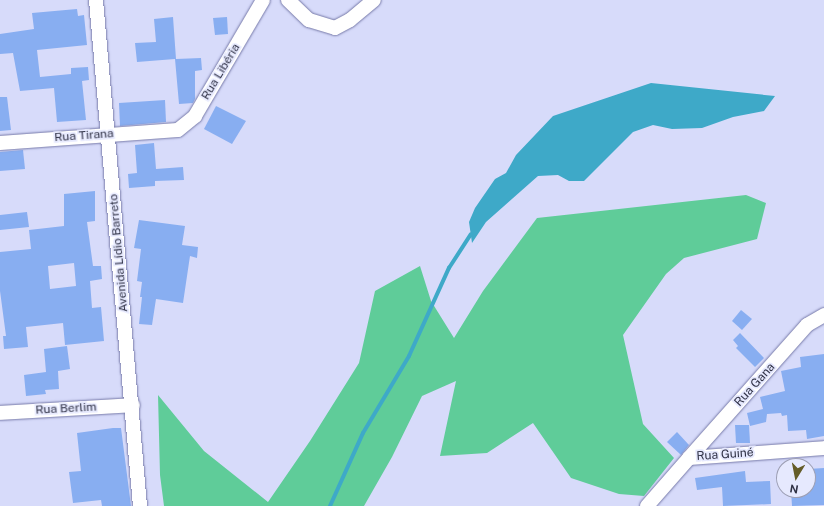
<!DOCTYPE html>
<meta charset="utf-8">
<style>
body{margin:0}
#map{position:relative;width:824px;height:506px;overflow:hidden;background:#d7dbfa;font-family:"Public Sans",sans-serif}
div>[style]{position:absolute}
.green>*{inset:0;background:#5fcc99}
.water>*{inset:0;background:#3ea9c8}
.stream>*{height:4px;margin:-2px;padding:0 2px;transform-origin:2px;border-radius:2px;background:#3ea9c8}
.building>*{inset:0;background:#88aef1}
.roads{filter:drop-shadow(0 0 1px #777aa9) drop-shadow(0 0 1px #777aa9)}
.minor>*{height:14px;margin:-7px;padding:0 7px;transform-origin:7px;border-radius:7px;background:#fff}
span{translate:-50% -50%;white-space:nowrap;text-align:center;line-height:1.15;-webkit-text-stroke:3.5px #e6e9fe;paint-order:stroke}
.street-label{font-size:12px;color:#2f3145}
.north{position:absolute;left:776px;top:458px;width:40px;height:40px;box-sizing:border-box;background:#e6e9fe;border:1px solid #9d9fb4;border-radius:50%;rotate:190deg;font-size:11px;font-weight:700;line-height:16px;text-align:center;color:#2f3145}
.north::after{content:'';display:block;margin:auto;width:14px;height:18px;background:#645c28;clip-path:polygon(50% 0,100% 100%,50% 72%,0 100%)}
</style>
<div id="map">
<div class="green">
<i style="clip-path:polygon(746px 195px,766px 203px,757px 239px,684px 258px,666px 274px,623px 335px,643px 424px,674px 458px,644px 496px,619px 494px,571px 478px,533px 423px,487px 453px,440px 456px,456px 381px,422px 396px,392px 457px,364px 506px,164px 506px,160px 475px,158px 395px,204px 451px,268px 502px,310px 441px,359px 363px,375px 291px,420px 266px,431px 301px,454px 338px,483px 291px,537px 218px)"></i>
</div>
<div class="water">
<i style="clip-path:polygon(651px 83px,775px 96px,764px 111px,733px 117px,702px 128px,672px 129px,653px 125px,633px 132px,584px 181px,569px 181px,558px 175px,538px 176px,486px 222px,472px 243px,469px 222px,475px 208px,495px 179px,506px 173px,516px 155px,553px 116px)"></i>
</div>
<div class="stream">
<i style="left:330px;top:506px;width:80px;rotate:-65.7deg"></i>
<i style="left:363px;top:433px;width:90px;rotate:-59.1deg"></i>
<i style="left:409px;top:356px;width:97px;rotate:-65.6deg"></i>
<i style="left:449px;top:268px;width:40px;rotate:-57.1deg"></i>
</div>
<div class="building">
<i style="clip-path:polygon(77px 9px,78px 16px,84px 15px,87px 45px,37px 50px,40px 77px,71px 74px,71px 68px,88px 67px,89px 80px,82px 81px,86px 120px,57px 122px,54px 88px,20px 91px,13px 53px,0 54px,0 34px,34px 29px,32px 13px)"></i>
<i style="clip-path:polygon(173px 17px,176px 59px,201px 58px,202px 70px,195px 71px,195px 99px,193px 103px,179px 104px,175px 59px,137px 62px,135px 43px,156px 42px,154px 19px)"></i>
<i style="clip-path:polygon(227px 17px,228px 34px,215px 35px,213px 18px)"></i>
<i style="clip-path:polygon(0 97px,7px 97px,11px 130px,0 131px)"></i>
<i style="clip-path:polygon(165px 100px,166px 122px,120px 126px,119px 103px)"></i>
<i style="clip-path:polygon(216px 106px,246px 121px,232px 144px,204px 129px)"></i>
<i style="clip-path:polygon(154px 143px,156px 169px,183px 167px,184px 180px,155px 181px,155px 186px,129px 188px,128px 174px,137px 173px,135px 145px)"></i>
<i style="clip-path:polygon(23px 150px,25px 169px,0 171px,0 152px)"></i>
<i style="clip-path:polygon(evenodd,95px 191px,95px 221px,87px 222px,93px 266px,101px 266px,102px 279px,90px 281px,92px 308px,101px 307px,104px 341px,65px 345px,63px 323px,26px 327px,28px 347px,4px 349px,3px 336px,6px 336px,0 291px,0 252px,31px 249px,29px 230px,64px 226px,64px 194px,95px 191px,74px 263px,76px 286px,50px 289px,48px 266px,74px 263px)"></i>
<i style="clip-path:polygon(27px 212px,29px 227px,0 230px,0 215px)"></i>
<i style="clip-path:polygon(139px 220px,185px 226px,182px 245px,198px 247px,197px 258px,190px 256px,183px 303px,156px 299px,152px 325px,139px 324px,142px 297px,140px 297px,142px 282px,137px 281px,141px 249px,134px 248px)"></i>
<i style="clip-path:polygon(741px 310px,752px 319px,742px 330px,732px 321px)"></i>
<i style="clip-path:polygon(740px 333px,764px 358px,755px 367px,736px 348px,738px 346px,733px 340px)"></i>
<i style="clip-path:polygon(67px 346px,70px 369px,58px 371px,59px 389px,45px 390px,46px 394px,26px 396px,24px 375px,46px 372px,44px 349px)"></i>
<i style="clip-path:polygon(824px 354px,824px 436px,807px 439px,806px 430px,788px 431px,787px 415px,782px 416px,781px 413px,767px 414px,766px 422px,750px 426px,747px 413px,763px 409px,760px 397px,785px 391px,781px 371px,801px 367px,800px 357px)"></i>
<i style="clip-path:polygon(735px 425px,749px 425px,750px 443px,736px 443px)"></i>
<i style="clip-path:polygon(113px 428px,121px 428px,131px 506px,102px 506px,101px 500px,73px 503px,69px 472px,81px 471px,77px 433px)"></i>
<i style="clip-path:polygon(677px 432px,689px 445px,681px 455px,667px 442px)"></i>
<i style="clip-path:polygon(824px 468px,824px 505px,792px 506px,791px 490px,808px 490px,808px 469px)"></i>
<i style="clip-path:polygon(745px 471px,746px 482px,770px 481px,771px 504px,723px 506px,722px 487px,697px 490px,695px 478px)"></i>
</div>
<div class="roads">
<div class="minor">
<i style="left:96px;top:0;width:508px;rotate:85.03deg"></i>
<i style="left:288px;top:0;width:29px;rotate:44deg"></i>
<i style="left:309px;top:20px;width:27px;rotate:17deg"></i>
<i style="left:335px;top:28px;width:17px;rotate:-28deg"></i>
<i style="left:350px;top:20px;width:31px;rotate:-40deg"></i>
<i style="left:0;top:143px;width:178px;rotate:-4.2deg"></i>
<i style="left:178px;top:130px;width:22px;rotate:-39deg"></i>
<i style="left:195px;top:116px;width:134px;rotate:-59.6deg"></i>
<i style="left:0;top:413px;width:133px;rotate:-3.4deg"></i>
<i style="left:689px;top:458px;width:178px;rotate:-48.4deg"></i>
<i style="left:807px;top:325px;width:20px;rotate:-30deg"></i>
<i style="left:647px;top:506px;width:64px;rotate:-48.8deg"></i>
<i style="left:689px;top:458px;width:135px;rotate:-4.2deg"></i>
</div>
</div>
<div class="street-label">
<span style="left:221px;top:72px;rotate:-59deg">Rua Libéria</span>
<span style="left:84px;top:136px;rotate:-4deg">Rua Tirana</span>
<span style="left:119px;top:253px;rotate:-95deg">Avenida Lídio Barreto</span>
<span style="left:755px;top:385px;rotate:-48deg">Rua Gana</span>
<span style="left:66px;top:409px;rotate:-3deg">Rua Berlim</span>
<span style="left:725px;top:455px;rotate:-4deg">Rua Guiné</span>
</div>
<div class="north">N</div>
</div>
